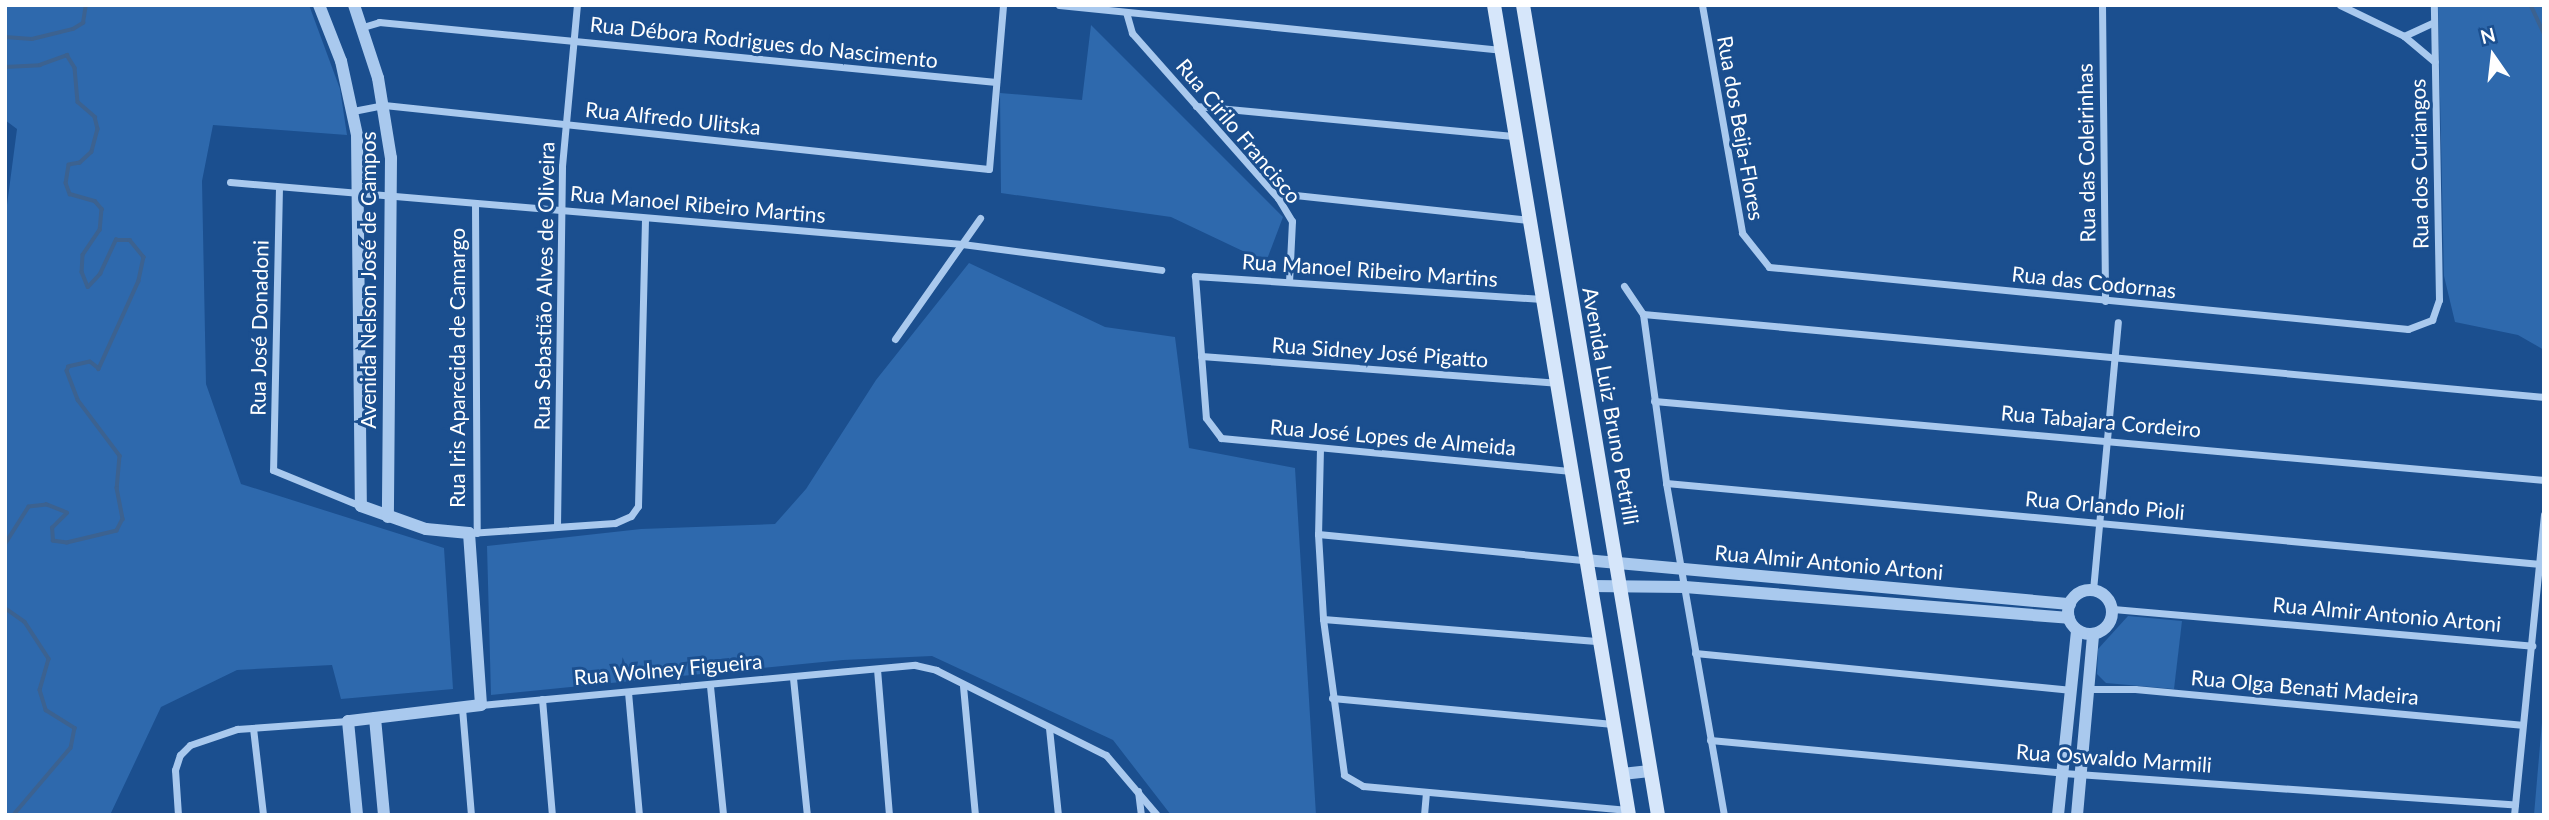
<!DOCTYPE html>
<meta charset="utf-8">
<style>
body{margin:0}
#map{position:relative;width:2549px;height:820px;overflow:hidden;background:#1b4f8f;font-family:Lato,sans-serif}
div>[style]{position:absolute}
.green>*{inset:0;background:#2e69ad}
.stream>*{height:3.5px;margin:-1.75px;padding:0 1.75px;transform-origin:1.75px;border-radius:1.75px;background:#3c6290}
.minor>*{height:7px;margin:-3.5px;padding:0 3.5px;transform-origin:3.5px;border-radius:3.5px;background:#a9c9ee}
.tertiary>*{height:12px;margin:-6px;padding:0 6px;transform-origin:6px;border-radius:6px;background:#a9c9ee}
.tertiary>.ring{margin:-6px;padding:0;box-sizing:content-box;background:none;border:12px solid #a9c9ee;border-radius:50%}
.secondary>*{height:14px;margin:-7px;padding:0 7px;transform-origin:7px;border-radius:7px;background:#d6e6fa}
span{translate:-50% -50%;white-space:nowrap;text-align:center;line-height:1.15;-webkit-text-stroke:6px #1b4f8f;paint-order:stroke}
.street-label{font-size:21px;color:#fff}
.frame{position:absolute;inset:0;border:7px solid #fff;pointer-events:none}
.north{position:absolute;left:2458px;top:21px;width:70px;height:70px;-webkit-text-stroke:5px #1b4f8f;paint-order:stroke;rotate:346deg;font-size:19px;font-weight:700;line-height:28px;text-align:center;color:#fff}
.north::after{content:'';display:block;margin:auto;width:24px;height:32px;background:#fff;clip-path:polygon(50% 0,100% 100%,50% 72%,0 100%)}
</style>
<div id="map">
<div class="green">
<i style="clip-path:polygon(5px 5px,309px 5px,340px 89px,347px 135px,213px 125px,202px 181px,206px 384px,241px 484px,444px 548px,453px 689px,341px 699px,332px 665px,237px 670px,161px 707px,110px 815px,5px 815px,5px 220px,17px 129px,5px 120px)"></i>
<i style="clip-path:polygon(2438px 5px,2544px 5px,2544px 350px,2518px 335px,2455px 322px,2444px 276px)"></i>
<i style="clip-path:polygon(1091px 25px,1283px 217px,1266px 262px,1171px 217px,1001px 193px,1000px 93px,1082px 100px)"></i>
<i style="clip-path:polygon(969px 263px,1105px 327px,1175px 337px,1189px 448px,1295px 468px,1316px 815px,1171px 815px,1113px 740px,932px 656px,843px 660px,491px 695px,487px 546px,641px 529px,775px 524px,806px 489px,876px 380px)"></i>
<i style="clip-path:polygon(2128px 616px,2182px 621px,2174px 689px,2106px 683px,2097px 674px,2098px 649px)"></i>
<i style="clip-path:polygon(2544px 699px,2544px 815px,2534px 815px)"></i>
</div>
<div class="stream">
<i style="left:2531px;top:5px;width:31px;rotate:65deg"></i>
<i style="left:5px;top:37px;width:27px;rotate:4deg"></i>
<i style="left:32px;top:39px;width:42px;rotate:-13.7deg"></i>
<i style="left:73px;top:29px;width:12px;rotate:-31deg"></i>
<i style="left:83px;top:23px;width:18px;rotate:-81deg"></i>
<i style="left:5px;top:67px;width:35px;rotate:-3deg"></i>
<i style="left:40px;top:65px;width:29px;rotate:-20deg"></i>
<i style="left:67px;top:55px;width:15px;rotate:58deg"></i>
<i style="left:75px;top:68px;width:34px;rotate:85deg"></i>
<i style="left:78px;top:102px;width:23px;rotate:41deg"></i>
<i style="left:95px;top:117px;width:12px;rotate:76deg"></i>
<i style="left:98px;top:129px;width:24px;rotate:105deg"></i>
<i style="left:92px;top:152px;width:16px;rotate:137deg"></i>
<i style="left:80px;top:163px;width:11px;rotate:170deg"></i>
<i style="left:69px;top:165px;width:18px;rotate:99deg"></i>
<i style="left:66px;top:183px;width:12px;rotate:70deg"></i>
<i style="left:70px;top:194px;width:26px;rotate:16deg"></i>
<i style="left:95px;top:201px;width:11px;rotate:49deg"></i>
<i style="left:102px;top:209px;width:21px;rotate:95deg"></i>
<i style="left:100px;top:230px;width:30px;rotate:124deg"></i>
<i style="left:83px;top:255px;width:17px;rotate:93deg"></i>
<i style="left:82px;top:272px;width:16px;rotate:68deg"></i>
<i style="left:88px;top:287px;width:18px;rotate:-47deg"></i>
<i style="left:100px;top:274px;width:38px;rotate:-65deg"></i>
<i style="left:116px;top:240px;width:14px"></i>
<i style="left:130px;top:240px;width:22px;rotate:51deg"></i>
<i style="left:144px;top:257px;width:25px;rotate:102deg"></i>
<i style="left:139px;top:281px;width:97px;rotate:114.4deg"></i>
<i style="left:99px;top:369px;width:11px;rotate:-142deg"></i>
<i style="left:90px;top:362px;width:22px;rotate:167deg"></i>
<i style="left:69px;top:367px;width:4px;rotate:117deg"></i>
<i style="left:67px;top:371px;width:31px;rotate:69deg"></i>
<i style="left:78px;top:400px;width:70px;rotate:53.1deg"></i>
<i style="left:120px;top:456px;width:32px;rotate:95deg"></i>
<i style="left:117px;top:488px;width:32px;rotate:79deg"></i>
<i style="left:123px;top:519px;width:13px;rotate:117deg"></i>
<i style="left:117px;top:531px;width:51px;rotate:166.5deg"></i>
<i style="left:67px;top:543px;width:14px;rotate:-172deg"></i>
<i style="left:53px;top:541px;width:13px;rotate:-94deg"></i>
<i style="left:52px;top:528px;width:21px;rotate:-45deg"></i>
<i style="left:67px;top:513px;width:22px;rotate:-158deg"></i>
<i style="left:47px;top:505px;width:18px;rotate:174deg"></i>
<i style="left:29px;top:507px;width:45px;rotate:122.3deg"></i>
<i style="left:5px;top:608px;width:24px;rotate:35deg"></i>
<i style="left:25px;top:622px;width:44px;rotate:57deg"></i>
<i style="left:49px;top:659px;width:32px;rotate:106deg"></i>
<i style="left:40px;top:690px;width:21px;rotate:73deg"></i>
<i style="left:46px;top:710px;width:34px;rotate:32deg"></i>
<i style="left:75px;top:728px;width:20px;rotate:101deg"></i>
<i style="left:71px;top:748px;width:88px;rotate:130.4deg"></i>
</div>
<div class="minor">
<i style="left:1059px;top:5px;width:444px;rotate:5.8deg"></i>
<i style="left:1702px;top:5px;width:231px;rotate:80deg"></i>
<i style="left:1742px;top:233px;width:43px;rotate:51.5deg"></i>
<i style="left:1769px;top:267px;width:642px;rotate:5.54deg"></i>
<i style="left:2408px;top:329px;width:26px;rotate:-21deg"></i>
<i style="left:2432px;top:320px;width:21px;rotate:-71deg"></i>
<i style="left:2439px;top:300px;width:295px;rotate:-91deg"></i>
<i style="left:2102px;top:5px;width:296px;rotate:89.4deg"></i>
<i style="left:2340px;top:5px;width:71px;rotate:25.8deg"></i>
<i style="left:2404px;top:36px;width:40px;rotate:40deg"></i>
<i style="left:1126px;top:12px;width:22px;rotate:74deg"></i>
<i style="left:1132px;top:33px;width:220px;rotate:48.5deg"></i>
<i style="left:1278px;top:198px;width:27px;rotate:59deg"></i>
<i style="left:1292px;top:221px;width:61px;rotate:92.8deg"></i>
<i style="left:363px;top:27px;width:17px;rotate:-17deg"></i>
<i style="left:379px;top:22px;width:620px;rotate:5.55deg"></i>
<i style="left:2404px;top:36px;width:33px;rotate:-25deg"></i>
<i style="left:1196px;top:106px;width:321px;rotate:5.4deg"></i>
<i style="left:353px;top:111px;width:32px;rotate:-11deg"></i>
<i style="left:384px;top:105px;width:608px;rotate:6.04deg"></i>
<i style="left:989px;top:169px;width:165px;rotate:-85.1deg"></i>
<i style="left:230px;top:182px;width:735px;rotate:4.84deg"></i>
<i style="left:962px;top:244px;width:201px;rotate:7.4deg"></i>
<i style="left:279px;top:187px;width:283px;rotate:91.2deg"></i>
<i style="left:273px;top:470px;width:95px;rotate:22.2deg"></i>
<i style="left:1278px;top:198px;width:17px;rotate:-10deg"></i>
<i style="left:1295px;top:195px;width:235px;rotate:6.1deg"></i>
<i style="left:475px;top:203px;width:330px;rotate:89.7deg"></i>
<i style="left:1624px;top:286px;width:34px;rotate:56deg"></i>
<i style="left:1643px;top:314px;width:171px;rotate:82.2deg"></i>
<i style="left:1666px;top:483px;width:337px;rotate:80.1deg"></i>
<i style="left:1542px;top:299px;width:348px;rotate:-176.2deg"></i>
<i style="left:1195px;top:276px;width:142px;rotate:85.6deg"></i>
<i style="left:1206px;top:418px;width:25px;rotate:53deg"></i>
<i style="left:1221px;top:438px;width:352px;rotate:5.4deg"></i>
<i style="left:1643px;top:314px;width:905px;rotate:5.26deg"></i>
<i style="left:895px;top:339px;width:148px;rotate:-54.9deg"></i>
<i style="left:1201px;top:356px;width:356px;rotate:4.3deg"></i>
<i style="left:1654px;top:401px;width:893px;rotate:5.07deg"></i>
<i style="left:1320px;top:448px;width:86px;rotate:91.3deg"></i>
<i style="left:1318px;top:534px;width:85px;rotate:86.6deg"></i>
<i style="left:1323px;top:619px;width:157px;rotate:82.3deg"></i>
<i style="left:1344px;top:775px;width:22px;rotate:30deg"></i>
<i style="left:1363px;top:786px;width:266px;rotate:5.2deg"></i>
<i style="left:1666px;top:483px;width:878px;rotate:5.29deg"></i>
<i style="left:557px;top:526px;width:360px;rotate:-89.2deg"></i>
<i style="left:562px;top:166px;width:162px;rotate:-84.7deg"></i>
<i style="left:469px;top:533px;width:146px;rotate:-3.9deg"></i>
<i style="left:615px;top:523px;width:17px;rotate:-24deg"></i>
<i style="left:631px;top:516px;width:12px;rotate:-55deg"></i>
<i style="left:638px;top:506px;width:288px;rotate:-88.6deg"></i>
<i style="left:1318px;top:534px;width:268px;rotate:5.6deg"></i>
<i style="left:2093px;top:590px;width:269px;rotate:-84.7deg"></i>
<i style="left:2113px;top:609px;width:421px;rotate:5deg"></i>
<i style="left:1323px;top:619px;width:277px;rotate:4.6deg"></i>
<i style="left:1695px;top:653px;width:376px;rotate:5.6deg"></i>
<i style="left:877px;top:669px;width:146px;rotate:85.3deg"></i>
<i style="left:793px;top:678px;width:138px;rotate:84.2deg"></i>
<i style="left:710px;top:686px;width:130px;rotate:84.2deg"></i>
<i style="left:963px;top:686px;width:130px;rotate:84.7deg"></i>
<i style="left:2087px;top:689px;width:48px"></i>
<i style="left:2135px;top:689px;width:388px;rotate:5.3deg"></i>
<i style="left:628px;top:692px;width:123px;rotate:84.9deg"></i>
<i style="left:1332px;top:698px;width:282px;rotate:5.3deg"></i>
<i style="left:542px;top:699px;width:116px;rotate:85.1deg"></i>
<i style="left:481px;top:705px;width:436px;rotate:-5.3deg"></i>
<i style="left:915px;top:665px;width:22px;rotate:13deg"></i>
<i style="left:936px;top:670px;width:190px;rotate:26.6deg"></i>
<i style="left:1106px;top:755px;width:79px;rotate:49.6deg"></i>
<i style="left:462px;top:708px;width:107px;rotate:85.2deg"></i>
<i style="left:253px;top:728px;width:88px;rotate:83.4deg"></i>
<i style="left:1049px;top:728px;width:87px;rotate:84.1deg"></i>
<i style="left:1710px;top:740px;width:355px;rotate:5.3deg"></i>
<i style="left:2063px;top:773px;width:453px;rotate:4deg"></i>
<i style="left:1138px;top:791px;width:24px;rotate:83deg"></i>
<i style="left:178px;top:815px;width:45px;rotate:-93.8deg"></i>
<i style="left:175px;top:770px;width:16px;rotate:-72deg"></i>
<i style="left:180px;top:755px;width:14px;rotate:-45deg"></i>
<i style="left:190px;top:745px;width:50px;rotate:-18.8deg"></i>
<i style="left:237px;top:729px;width:111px;rotate:-4.1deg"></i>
<i style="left:1424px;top:815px;width:23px;rotate:-85deg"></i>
<i style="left:2514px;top:815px;width:302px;rotate:-84.3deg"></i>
</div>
<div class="tertiary">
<i style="left:319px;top:5px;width:60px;rotate:68.6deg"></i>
<i style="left:341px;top:61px;width:76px;rotate:77.8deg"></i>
<i style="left:357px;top:135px;width:371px;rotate:89.4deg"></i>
<i style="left:361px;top:506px;width:69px;rotate:19.5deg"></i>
<i style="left:426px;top:529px;width:43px;rotate:5.3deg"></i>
<i style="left:469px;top:533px;width:172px;rotate:86deg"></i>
<i style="left:481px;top:705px;width:134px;rotate:173.1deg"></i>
<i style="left:348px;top:721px;width:94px;rotate:84.5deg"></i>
<i style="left:354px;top:5px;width:77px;rotate:71.8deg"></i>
<i style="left:378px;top:78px;width:81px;rotate:80.8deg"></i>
<i style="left:391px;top:158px;width:359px;rotate:90.5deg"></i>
<i style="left:1585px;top:560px;width:487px;rotate:5.2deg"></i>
<i style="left:1590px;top:586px;width:95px;rotate:0.6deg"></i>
<i style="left:1685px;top:587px;width:385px;rotate:4.6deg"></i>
<i class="ring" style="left:2068px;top:590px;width:32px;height:32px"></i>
<i style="left:375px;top:718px;width:97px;rotate:84.7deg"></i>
<i style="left:1622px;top:774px;width:28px;rotate:-6deg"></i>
<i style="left:2058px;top:815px;width:185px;rotate:-84.1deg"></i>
<i style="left:2077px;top:815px;width:182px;rotate:-84.9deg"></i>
</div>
<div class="secondary">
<i style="left:1494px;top:5px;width:821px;rotate:80.54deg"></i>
<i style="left:1523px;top:5px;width:821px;rotate:80.54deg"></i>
</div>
<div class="street-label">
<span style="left:764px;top:42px;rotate:6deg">Rua Débora Rodrigues do Nascimento</span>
<span style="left:673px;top:118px;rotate:6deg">Rua Alfredo Ulitska</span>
<span style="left:1741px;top:128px;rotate:80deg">Rua dos Beija-Flores</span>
<span style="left:1239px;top:131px;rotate:50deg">Rua Cirilo Francisco</span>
<span style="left:2086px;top:153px;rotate:-91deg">Rua das Coleirinhas</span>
<span style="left:2419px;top:164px;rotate:-91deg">Rua dos Curiangos</span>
<span style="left:698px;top:204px;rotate:5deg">Rua Manoel Ribeiro Martins</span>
<span style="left:1370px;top:270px;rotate:4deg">Rua Manoel Ribeiro Martins</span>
<span style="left:368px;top:280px;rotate:-90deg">Avenida Nelson José de Campos</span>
<span style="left:2094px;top:282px;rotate:6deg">Rua das Codornas</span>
<span style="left:544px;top:286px;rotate:-89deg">Rua Sebastião Alves de Oliveira</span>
<span style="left:259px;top:328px;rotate:-89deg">Rua José Donadoni</span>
<span style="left:1380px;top:352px;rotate:4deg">Rua Sidney José Pigatto</span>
<span style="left:457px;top:368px;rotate:-90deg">Rua Iris Aparecida de Camargo</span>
<span style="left:1611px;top:406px;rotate:80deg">Avenida Luiz Bruno Petrilli</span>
<span style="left:2101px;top:421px;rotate:5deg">Rua Tabajara Cordeiro</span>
<span style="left:1393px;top:437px;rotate:5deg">Rua José Lopes de Almeida</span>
<span style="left:2105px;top:505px;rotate:5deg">Rua Orlando Pioli</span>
<span style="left:1829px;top:562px;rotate:5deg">Rua Almir Antonio Artoni</span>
<span style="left:2387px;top:614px;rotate:5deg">Rua Almir Antonio Artoni</span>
<span style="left:668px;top:669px;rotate:-5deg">Rua Wolney Figueira</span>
<span style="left:2305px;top:687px;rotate:5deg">Rua Olga Benati Madeira</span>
<span style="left:2114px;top:758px;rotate:4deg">Rua Oswaldo Marmili</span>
</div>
<div class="frame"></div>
<div class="north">N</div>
</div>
